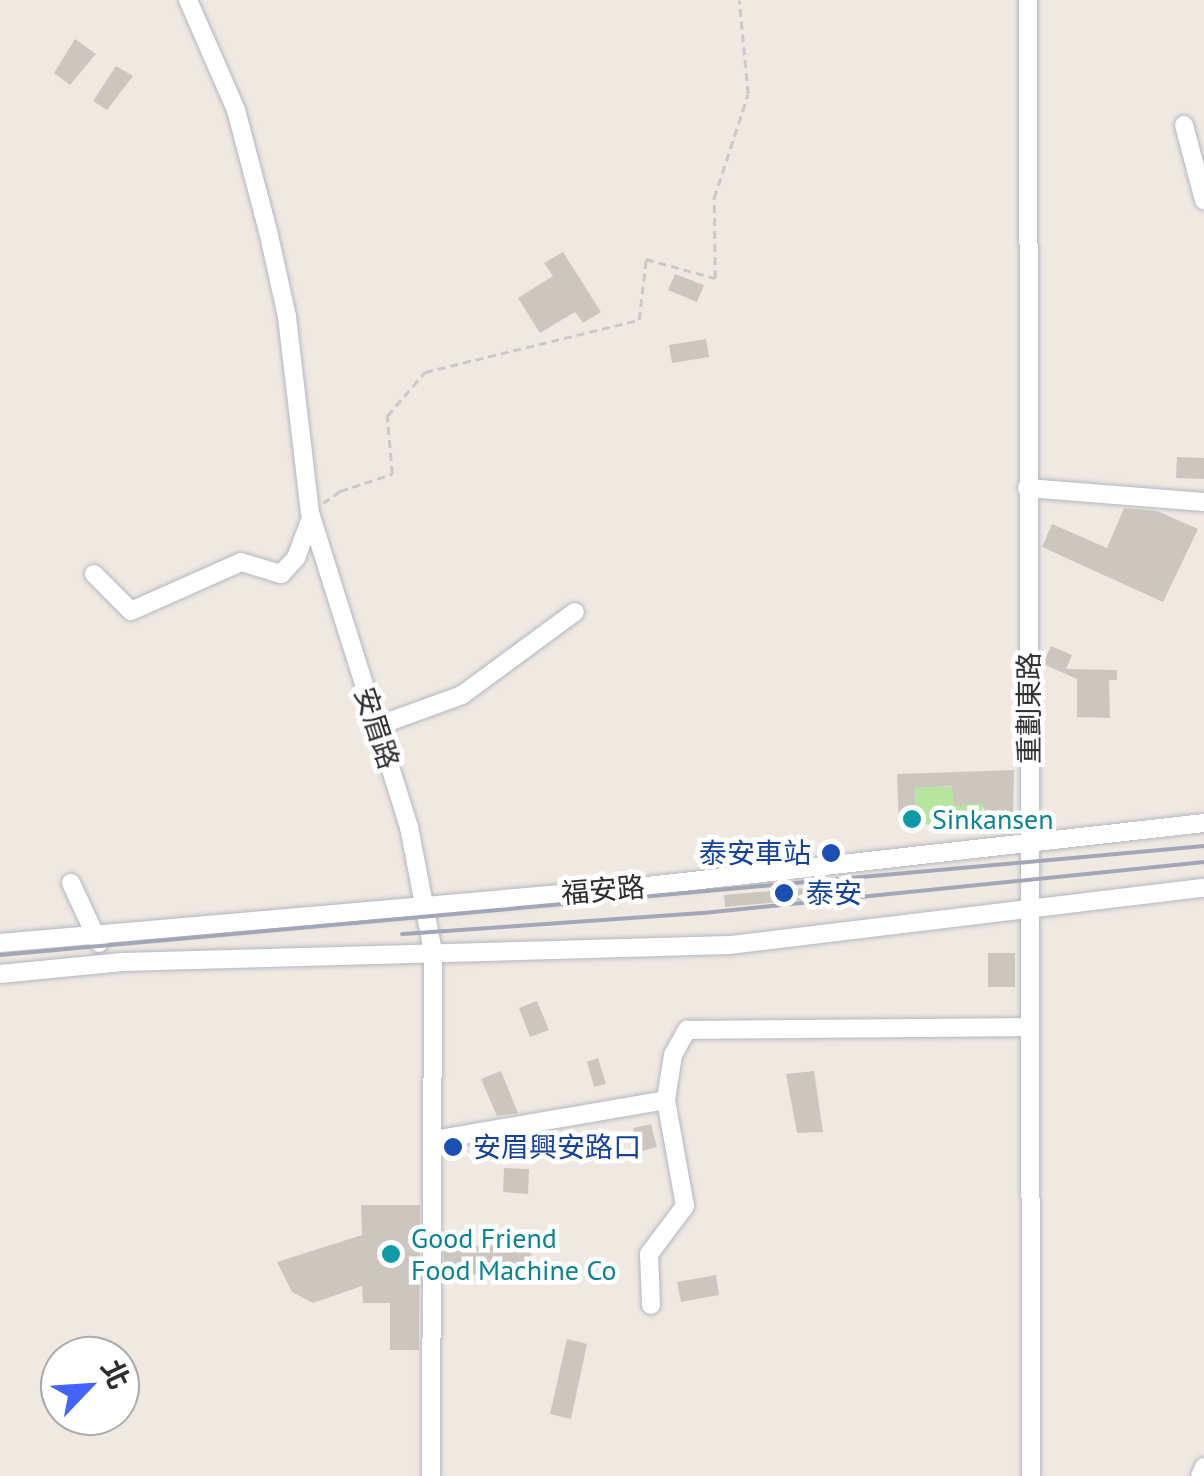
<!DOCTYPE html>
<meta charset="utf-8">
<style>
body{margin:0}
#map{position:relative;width:1204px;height:1476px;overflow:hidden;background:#efe9e1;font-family:"PT Sans","Noto Sans TC",sans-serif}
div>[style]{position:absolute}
.green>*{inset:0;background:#b6e59e}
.building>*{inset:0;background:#cbc7bf}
.path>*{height:2.5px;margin-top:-1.25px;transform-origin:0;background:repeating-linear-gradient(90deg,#c9c9c9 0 8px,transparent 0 13px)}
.roads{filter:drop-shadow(0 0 2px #b4b7c1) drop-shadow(0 0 2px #b4b7c1)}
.minor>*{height:18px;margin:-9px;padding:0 9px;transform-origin:9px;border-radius:9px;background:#fff}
.rail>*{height:4px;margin:-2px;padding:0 2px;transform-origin:2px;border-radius:2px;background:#a3a6b8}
.dots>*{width:28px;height:28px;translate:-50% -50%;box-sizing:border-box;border:5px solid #fff;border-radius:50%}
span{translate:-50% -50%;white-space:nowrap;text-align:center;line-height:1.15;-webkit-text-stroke:9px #fff;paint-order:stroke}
.street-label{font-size:28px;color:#2e2e2e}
.culture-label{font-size:28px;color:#0d838f}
.left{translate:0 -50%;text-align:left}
.transit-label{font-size:28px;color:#164399}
.right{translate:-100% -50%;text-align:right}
.north{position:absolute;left:40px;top:1336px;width:100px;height:100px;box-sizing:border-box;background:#fff;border:2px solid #ababab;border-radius:50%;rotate:65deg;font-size:28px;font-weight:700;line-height:40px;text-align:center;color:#2e2e2e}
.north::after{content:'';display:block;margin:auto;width:35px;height:45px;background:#4264fb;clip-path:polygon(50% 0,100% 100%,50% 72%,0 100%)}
</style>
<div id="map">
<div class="green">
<i style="clip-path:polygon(987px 785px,982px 810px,989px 810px,990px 821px,916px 825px,915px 788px)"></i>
</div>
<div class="building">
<i style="clip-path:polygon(75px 39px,96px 54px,70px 85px,54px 73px)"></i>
<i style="clip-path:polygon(116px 66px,133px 76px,107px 110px,93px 101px)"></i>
<i style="clip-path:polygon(563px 252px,601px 312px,583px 323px,575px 312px,540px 333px,518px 298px,553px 276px,544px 263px)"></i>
<i style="clip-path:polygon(675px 274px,704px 285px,697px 302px,668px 290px)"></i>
<i style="clip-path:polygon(706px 339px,709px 357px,672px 363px,669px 345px)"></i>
<i style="clip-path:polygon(1177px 457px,1204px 458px,1204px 479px,1176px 478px)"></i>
<i style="clip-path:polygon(1124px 508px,1157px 511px,1198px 529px,1163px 602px,1042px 547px,1052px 524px,1107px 548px)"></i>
<i style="clip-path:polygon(1051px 646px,1072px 655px,1066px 669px,1117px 670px,1117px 680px,1109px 680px,1110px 718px,1077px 717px,1077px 679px,1043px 664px)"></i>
<i style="clip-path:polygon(1014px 770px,1013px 820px,990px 821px,981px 803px,954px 806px,952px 786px,915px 788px,916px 825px,899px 825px,897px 774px)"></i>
<i style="clip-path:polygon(839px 885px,840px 897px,725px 907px,724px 895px)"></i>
<i style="clip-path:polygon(988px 953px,1015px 953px,1015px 987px,988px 987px)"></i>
<i style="clip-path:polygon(537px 1001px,549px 1030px,530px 1037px,519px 1008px)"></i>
<i style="clip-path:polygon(598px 1058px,606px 1084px,594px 1087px,587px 1062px)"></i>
<i style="clip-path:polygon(501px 1071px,518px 1113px,497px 1116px,481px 1079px)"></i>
<i style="clip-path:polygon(814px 1071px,823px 1132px,797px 1133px,786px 1074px)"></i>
<i style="clip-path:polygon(651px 1124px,657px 1147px,639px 1152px,633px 1128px)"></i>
<i style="clip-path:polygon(504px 1168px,529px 1169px,528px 1194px,503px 1192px)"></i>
<i style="clip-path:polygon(361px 1205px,420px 1205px,419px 1350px,390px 1350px,390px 1303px,363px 1303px,362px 1286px,313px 1303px,292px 1292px,277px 1262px,362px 1235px)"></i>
<i style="clip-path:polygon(461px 1242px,461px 1247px,527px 1244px,537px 1271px,444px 1276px,444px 1243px)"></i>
<i style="clip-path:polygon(716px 1275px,719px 1295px,681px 1302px,677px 1282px)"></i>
<i style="clip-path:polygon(567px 1339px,587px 1344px,571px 1419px,550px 1414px)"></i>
</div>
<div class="path">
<i style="left:323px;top:503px;width:21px;rotate:-35deg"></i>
<i style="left:340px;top:491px;width:55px;rotate:-18.1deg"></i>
<i style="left:392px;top:474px;width:58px;rotate:-94.9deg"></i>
<i style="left:387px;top:416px;width:58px;rotate:-49.2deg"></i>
<i style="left:425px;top:372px;width:220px;rotate:-13.7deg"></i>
<i style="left:639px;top:320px;width:61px;rotate:-83.5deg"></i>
<i style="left:646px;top:259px;width:72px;rotate:15.4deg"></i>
<i style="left:715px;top:278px;width:80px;rotate:-90.7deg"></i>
<i style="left:714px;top:198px;width:109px;rotate:-71.9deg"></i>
<i style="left:748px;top:94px;width:94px;rotate:-95.5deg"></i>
</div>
<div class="roads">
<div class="minor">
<i style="left:188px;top:0;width:120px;rotate:66.4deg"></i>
<i style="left:236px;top:110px;width:125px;rotate:75.2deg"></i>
<i style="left:268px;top:231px;width:88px;rotate:77.5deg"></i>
<i style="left:287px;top:317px;width:197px;rotate:83.3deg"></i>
<i style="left:310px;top:513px;width:329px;rotate:72.5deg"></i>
<i style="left:409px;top:827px;width:127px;rotate:79.1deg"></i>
<i style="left:433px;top:952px;width:524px;rotate:90.22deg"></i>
<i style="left:1028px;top:0;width:1476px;rotate:89.88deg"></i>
<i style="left:1184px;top:125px;width:78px;rotate:75.1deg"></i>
<i style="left:1027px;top:488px;width:178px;rotate:4.5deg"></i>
<i style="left:94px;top:574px;width:52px;rotate:45deg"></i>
<i style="left:131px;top:611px;width:120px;rotate:-24deg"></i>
<i style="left:241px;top:562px;width:42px;rotate:16.7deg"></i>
<i style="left:281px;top:574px;width:22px;rotate:-47deg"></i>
<i style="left:296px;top:558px;width:43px;rotate:-69.4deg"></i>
<i style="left:377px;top:726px;width:90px;rotate:-20deg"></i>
<i style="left:462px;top:695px;width:140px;rotate:-36.3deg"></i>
<i style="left:71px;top:883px;width:66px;rotate:65deg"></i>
<i style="left:0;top:943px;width:632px;rotate:-4.99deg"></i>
<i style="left:630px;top:888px;width:578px;rotate:-6.46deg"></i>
<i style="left:0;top:974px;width:123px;rotate:-5.6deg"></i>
<i style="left:122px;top:962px;width:608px;rotate:-1.6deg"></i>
<i style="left:730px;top:945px;width:477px;rotate:-6.9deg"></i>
<i style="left:433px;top:1140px;width:236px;rotate:-9.7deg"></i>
<i style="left:651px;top:1305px;width:51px;rotate:-92.2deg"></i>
<i style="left:649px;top:1254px;width:60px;rotate:-53.1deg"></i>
<i style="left:685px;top:1206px;width:108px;rotate:-100.2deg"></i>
<i style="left:666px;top:1100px;width:46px;rotate:-81.2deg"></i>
<i style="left:673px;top:1055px;width:29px;rotate:-61deg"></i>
<i style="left:687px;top:1030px;width:343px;rotate:-0.5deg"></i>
<i style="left:1200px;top:1476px;width:10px;rotate:-66deg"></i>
</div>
</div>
<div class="rail">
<i style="left:402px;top:934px;width:302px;rotate:-4deg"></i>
<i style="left:703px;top:913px;width:504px;rotate:-5.81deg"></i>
<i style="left:0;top:955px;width:1209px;rotate:-5.17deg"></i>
</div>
<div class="dots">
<i style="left:912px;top:819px;background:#0f9aa8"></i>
<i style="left:831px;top:853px;background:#1a4fb4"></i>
<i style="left:784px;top:893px;background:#1a4fb4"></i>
<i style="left:453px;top:1147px;background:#1a4fb4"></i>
<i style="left:391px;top:1254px;background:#0f9aa8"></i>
</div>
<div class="street-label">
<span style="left:1029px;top:708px;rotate:-90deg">重劃東路</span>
<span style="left:377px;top:728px;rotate:72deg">安眉路</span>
<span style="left:603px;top:890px;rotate:-5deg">福安路</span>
</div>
<div class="culture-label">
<span class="left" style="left:932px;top:819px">Sinkansen</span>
<span class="left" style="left:411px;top:1254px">Good Friend<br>Food Machine Co</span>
</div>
<div class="transit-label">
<span class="right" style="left:811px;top:853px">泰安車站</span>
<span class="left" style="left:806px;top:893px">泰安</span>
<span class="left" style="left:473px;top:1147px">安眉興安路口</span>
</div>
<div class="north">北</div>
</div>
